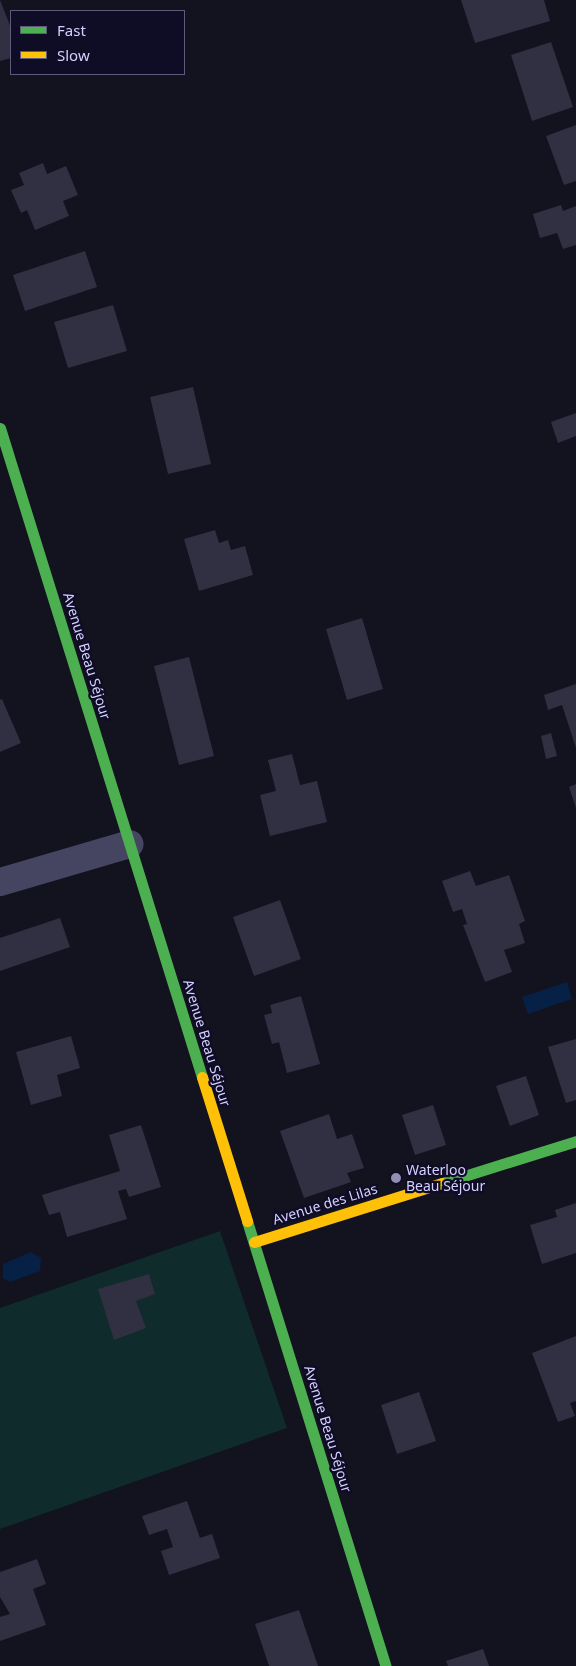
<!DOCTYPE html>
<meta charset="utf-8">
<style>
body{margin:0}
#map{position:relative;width:576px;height:1666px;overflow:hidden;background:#13121f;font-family:"Noto Sans",sans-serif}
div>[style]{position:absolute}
.green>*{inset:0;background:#0f2b2b}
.water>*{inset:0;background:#072045}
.building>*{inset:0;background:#312f42}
.street>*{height:28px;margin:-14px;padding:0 14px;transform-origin:14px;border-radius:14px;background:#464561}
.fast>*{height:11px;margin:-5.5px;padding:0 5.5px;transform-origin:5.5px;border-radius:5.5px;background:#4caf50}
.slow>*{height:11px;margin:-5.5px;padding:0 5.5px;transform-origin:5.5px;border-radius:5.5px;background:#ffc107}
.dots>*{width:14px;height:14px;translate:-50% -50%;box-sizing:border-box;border:2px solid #0f0c25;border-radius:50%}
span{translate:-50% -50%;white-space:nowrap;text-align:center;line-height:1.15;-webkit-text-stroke:4.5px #0f0c25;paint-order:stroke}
.street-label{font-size:14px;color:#d4d0ff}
.poi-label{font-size:14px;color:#d4d0ff}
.left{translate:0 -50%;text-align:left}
.legend{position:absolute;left:10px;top:10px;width:175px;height:65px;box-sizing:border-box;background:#0f0c25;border:1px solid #5e5a7c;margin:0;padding:6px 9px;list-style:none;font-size:15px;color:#d4d0ff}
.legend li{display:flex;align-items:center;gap:10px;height:25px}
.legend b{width:25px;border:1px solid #5e5a7c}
</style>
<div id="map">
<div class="green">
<i style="clip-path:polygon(220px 1231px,287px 1428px,0 1529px,0 1308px)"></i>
</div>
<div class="water">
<i style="clip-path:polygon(567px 982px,572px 999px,528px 1014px,522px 997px)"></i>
<i style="clip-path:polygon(31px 1252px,41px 1258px,40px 1271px,10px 1282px,3px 1278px,3px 1264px)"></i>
</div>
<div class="building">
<i style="clip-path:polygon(0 0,11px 28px,11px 58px,0 61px)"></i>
<i style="clip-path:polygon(461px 0,544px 0,550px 21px,475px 43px)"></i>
<i style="clip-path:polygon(551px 42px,573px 107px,532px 121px,511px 55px)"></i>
<i style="clip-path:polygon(576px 125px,576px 181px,564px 185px,546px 136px)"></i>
<i style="clip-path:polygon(43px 163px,47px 174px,66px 166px,78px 195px,63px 201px,69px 216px,35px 230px,27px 210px,21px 213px,11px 190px,24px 185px,19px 173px)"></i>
<i style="clip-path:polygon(561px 205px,563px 211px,576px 206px,576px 245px,563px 249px,557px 233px,540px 238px,533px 214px)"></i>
<i style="clip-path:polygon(85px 251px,97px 287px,25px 311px,13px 275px)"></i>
<i style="clip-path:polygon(113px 305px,127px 351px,68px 368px,54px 322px)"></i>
<i style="clip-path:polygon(193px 387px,211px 464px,168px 474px,150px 397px)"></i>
<i style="clip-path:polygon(576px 413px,576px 436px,558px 443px,551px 422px)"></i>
<i style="clip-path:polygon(215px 530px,219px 543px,228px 540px,231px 550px,245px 546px,253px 575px,199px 591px,184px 539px)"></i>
<i style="clip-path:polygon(362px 618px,383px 689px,347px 700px,326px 629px)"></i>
<i style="clip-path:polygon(189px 657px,214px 756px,179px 765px,154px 666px)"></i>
<i style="clip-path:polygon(576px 684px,576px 748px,562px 705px,548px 710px,544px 695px)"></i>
<i style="clip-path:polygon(2px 699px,21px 743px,0 752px,0 700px)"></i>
<i style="clip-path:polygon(551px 733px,557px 756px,546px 759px,541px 736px)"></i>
<i style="clip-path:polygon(292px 754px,300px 785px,317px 781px,327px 822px,270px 836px,260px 795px,276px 791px,268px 760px)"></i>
<i style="clip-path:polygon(576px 784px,576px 808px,569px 787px)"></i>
<i style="clip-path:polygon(470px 871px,476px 886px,509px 875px,525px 921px,519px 924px,525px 943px,504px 950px,512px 972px,485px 982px,463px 925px,467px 924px,462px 909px,453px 912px,442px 881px)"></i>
<i style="clip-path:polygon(280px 900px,301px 959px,254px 976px,233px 917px)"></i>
<i style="clip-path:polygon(60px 918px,70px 947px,0 971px,0 938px)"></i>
<i style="clip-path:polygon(301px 996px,320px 1064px,287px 1073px,279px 1042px,272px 1044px,264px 1015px,272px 1013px,270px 1005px)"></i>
<i style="clip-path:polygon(71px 1036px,80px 1068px,57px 1075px,62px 1096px,31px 1105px,16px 1052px)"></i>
<i style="clip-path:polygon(576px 1039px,576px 1100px,566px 1103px,548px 1047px)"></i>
<i style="clip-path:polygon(526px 1076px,539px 1115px,510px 1126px,496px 1086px)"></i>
<i style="clip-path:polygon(433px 1105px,446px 1145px,415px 1155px,402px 1115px)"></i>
<i style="clip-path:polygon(329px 1114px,337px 1139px,352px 1134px,364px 1168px,347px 1173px,351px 1182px,304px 1198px,280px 1131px)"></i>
<i style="clip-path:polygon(141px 1125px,161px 1187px,129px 1197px,126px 1189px,118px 1191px,127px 1219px,67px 1237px,60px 1212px,49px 1215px,42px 1195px,120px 1171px,109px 1135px)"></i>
<i style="clip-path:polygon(576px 1203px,576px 1253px,542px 1264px,530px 1225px,557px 1217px,555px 1210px)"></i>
<i style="clip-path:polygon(149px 1274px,155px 1294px,136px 1301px,146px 1328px,114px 1340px,98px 1289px)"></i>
<i style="clip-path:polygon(576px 1336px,576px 1401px,570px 1403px,575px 1416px,558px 1422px,532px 1353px)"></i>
<i style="clip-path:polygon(419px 1392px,436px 1441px,397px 1454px,381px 1405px)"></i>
<i style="clip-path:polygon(187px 1501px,200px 1538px,212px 1534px,220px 1558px,169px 1575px,161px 1551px,173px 1547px,167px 1529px,149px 1535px,142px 1516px)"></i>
<i style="clip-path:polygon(37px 1559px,46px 1584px,33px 1589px,46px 1625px,0 1641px,0 1617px,10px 1614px,0 1597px,0 1572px)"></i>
<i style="clip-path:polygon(299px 1610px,318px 1666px,269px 1666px,255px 1624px)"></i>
<i style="clip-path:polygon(483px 1649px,489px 1666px,448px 1666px,446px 1661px)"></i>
</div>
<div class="street">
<i style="left:0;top:882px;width:135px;rotate:-16.3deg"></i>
</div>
<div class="fast">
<i style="left:0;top:428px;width:680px;rotate:72.71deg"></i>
<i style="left:442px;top:1183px;width:140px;rotate:-17.4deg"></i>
<i style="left:247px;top:1221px;width:466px;rotate:72.7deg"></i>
</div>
<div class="slow">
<i style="left:202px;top:1077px;width:151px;rotate:72.6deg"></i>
<i style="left:254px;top:1242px;width:197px;rotate:-17.4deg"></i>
</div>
<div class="dots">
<i style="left:396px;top:1178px;background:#908eb1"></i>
</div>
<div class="street-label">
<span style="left:87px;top:656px;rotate:73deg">Avenue Beau Séjour</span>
<span style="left:207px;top:1043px;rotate:73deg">Avenue Beau Séjour</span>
<span style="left:325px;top:1204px;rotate:-17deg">Avenue des Lilas</span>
<span style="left:328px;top:1429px;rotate:73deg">Avenue Beau Séjour</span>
</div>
<div class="poi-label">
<span class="left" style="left:406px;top:1178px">Waterloo<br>Beau Séjour</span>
</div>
<ul class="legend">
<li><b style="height:6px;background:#4caf50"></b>Fast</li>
<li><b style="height:6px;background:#ffc107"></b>Slow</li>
</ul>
</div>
